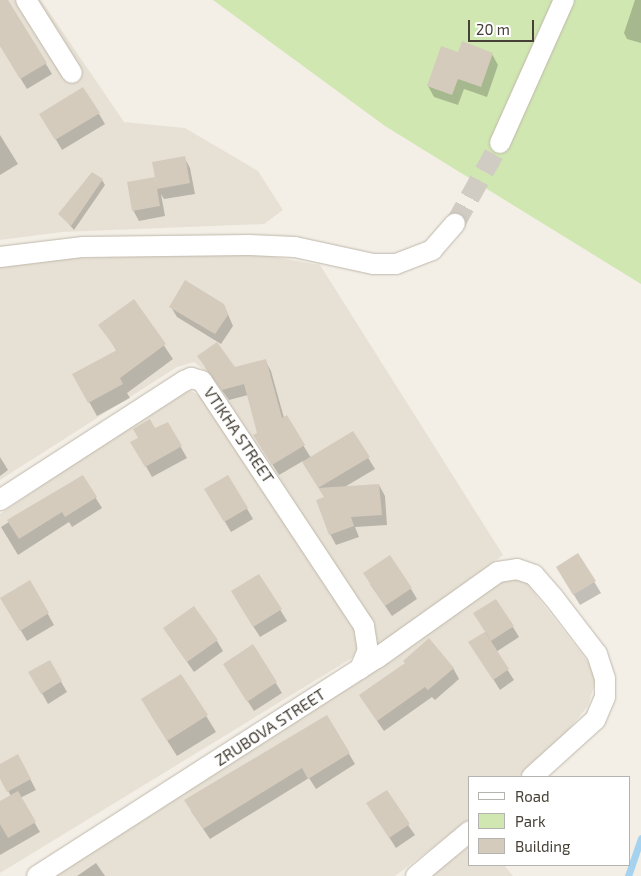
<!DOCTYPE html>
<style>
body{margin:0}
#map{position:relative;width:641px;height:876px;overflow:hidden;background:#f3efe7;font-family:"Exo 2",sans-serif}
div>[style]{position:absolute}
.residential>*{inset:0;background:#e7e1d5}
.green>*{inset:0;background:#d0e7b1}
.shadow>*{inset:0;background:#0003}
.stream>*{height:7px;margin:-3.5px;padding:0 3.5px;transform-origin:3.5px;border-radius:3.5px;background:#a5d3ef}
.building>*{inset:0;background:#d5cbbd}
.street-tunnel>*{height:20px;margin-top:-10px;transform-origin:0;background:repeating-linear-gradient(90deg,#d0ccc4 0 20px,transparent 0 30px)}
.roads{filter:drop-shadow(0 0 1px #bfb7aa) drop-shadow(0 0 1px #bfb7aa)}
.street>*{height:20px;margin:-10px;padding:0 10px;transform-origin:10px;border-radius:10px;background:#fff}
span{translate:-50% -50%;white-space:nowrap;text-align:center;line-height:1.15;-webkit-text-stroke:4px #fff;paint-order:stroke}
.street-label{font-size:16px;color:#464036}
.legend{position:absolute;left:468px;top:776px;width:162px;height:90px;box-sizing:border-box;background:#fff;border:1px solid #b5b3af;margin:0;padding:6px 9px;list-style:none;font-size:15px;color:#464036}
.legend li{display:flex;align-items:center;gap:10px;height:25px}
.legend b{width:25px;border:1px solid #b5b3af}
.scale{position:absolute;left:468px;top:20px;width:66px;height:22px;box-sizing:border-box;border:2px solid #464036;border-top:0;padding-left:6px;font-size:15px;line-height:18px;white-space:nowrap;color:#464036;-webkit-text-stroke:4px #fff;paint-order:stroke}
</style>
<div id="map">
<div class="residential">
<i style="clip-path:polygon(0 0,41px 0,124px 122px,185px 128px,258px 171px,283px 210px,264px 224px,62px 232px,0 240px)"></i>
<i style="clip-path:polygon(257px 254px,320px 265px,503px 555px,375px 649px,369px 620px,315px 533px,209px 374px,194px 362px,177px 367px,0 480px,0 266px,78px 258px)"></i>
<i style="clip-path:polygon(191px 391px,204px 398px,359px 633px,359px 645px,352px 658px,0 873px,0 514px,115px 436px,183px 392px)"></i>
<i style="clip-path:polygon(513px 577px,524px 580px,592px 667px,595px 682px,588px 706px,556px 745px,519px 777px,470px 777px,470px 819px,395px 876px,48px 876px,485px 588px)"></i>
<i style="clip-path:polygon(470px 846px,470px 865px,504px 865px,513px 876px,430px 876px)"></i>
</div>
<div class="green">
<i style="clip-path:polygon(213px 0,641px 0,641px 284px,385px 126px)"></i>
</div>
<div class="shadow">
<i style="clip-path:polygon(0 0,7px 0,52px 74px,27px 89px,0 45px)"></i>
<i style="clip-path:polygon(635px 0,641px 0,641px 43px,627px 39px,624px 33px)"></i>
<i style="clip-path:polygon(459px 53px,492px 54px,498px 65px,487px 97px,464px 89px,458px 105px,434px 97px,428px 86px)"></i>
<i style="clip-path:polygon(41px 114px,99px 114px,105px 124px,62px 150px)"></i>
<i style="clip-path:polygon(0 135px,18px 164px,0 175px)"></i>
<i style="clip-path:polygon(184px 157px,190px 168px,195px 194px,164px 199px,161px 194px,165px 216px,139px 221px,133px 210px)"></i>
<i style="clip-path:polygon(102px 180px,105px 185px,74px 230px,60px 214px)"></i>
<i style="clip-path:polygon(134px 301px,173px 359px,127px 393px,130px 398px,97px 416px,74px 375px,117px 351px,100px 325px)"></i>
<i style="clip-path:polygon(224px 305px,233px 326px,221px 344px,177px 317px,171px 307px)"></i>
<i style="clip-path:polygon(265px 360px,271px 371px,284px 418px,286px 417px,311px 458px,353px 433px,375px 469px,343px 488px,379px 485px,385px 496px,387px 525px,355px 527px,359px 537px,336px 545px,330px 534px,325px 498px,303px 461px,279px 475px,261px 446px,248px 395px,229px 400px,205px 367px,234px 368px)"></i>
<i style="clip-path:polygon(167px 423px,187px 458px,152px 477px,132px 442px)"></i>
<i style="clip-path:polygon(0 457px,8px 470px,0 476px)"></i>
<i style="clip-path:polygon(82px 476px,102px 508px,72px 527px,69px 522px,18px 555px,1px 527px)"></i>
<i style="clip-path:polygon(228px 476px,253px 519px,231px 532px,206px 490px)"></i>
<i style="clip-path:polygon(578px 555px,601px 593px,580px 605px,557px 567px)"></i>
<i style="clip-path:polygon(259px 575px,287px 621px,260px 637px,238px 602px)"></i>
<i style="clip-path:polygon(30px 582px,54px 625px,27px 641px,2px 598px)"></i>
<i style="clip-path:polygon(370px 584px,411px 589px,417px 599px,392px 616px)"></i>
<i style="clip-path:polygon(513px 627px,519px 637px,496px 652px,514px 680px,500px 690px,470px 642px,486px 632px)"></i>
<i style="clip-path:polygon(171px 639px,217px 641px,223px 651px,194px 672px)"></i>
<i style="clip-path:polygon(253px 646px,282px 693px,254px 711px,231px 675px)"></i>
<i style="clip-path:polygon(49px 661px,67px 692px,48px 704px,30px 672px)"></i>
<i style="clip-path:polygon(453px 668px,459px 679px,435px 700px,432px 697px,384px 731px,360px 696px)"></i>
<i style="clip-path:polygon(181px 675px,216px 732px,177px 756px,151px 715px)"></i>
<i style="clip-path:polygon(327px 717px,355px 764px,316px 789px,309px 778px,210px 839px,191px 811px)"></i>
<i style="clip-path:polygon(18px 756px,36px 790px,20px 798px,40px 832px,0 855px,0 804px,11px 796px,0 777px,0 766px)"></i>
<i style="clip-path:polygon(374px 814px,408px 825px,415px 835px,396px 848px)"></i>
<i style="clip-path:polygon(96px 863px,105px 876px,77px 876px)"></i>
</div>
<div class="stream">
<i style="left:628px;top:876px;width:40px;rotate:-71.1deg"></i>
</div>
<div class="building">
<i style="clip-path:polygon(0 0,8px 0,47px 63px,20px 79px,0 46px)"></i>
<i style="clip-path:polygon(462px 41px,493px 53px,481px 87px,458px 79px,452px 95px,427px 86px,441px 46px,458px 52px)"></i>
<i style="clip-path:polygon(83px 87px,100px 113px,55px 140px,39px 114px)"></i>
<i style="clip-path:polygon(185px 156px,190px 183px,157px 189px,152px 162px)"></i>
<i style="clip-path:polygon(92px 172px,103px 179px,71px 226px,58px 214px)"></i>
<i style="clip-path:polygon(155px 177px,160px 206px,132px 211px,127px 182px)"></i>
<i style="clip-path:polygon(185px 280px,224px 304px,228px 315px,215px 334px,169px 307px)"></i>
<i style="clip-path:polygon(134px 299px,166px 344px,120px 378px,123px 384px,88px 403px,72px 374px,117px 350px,98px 325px)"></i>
<i style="clip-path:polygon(217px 342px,235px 367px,266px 359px,282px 418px,287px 415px,305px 445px,272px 465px,253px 435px,257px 433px,244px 384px,222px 390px,197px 356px)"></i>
<i style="clip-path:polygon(150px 419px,155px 428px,168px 422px,182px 446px,145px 467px,130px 442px,138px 438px,133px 429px)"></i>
<i style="clip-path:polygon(353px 431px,370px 457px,318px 488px,379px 484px,382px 515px,351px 517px,354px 526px,329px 535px,316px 500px,324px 497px,302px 462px)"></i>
<i style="clip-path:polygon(83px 475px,97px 497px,65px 517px,62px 512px,19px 539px,7px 520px)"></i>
<i style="clip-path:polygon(228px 475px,248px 508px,224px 522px,204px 489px)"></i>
<i style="clip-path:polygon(578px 553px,596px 581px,573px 595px,556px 567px)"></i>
<i style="clip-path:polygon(390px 555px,412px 588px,385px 606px,363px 573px)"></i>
<i style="clip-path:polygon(259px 574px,282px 609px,253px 627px,231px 591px)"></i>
<i style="clip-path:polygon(30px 580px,49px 613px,20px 631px,0 598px)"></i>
<i style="clip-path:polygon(496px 599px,514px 626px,491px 641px,473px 613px)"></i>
<i style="clip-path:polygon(194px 606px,218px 640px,187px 662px,163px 628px)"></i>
<i style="clip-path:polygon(485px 632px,509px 669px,493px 680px,468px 642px)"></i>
<i style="clip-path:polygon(429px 638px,454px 668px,428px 690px,425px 687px,377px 721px,359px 695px,405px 663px,403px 661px)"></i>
<i style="clip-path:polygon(253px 644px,277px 682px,247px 702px,223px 664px)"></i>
<i style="clip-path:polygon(50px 660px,62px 681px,41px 694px,28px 672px)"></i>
<i style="clip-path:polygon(181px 674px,208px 715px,167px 741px,141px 699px)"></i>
<i style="clip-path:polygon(327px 715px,350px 753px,308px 779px,302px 768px,203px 829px,184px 800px)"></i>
<i style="clip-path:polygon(18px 754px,31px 779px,7px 792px,0 779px,0 764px)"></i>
<i style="clip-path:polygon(387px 790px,410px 824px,389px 838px,366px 803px)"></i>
<i style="clip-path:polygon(18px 791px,36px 822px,8px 838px,0 824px,0 801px)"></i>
</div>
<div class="street-tunnel">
<i style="left:455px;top:224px;width:93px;rotate:-60.9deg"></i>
</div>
<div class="roads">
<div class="street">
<i style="left:26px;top:0;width:86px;rotate:57.8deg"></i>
<i style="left:500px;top:143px;width:157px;rotate:-65.9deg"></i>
<i style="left:0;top:257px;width:84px;rotate:-6.9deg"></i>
<i style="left:83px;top:247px;width:166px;rotate:-0.7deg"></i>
<i style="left:249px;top:245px;width:46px;rotate:2.5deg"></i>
<i style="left:295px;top:247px;width:80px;rotate:12.3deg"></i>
<i style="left:373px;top:264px;width:23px"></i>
<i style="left:396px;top:264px;width:39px;rotate:-21deg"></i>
<i style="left:432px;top:250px;width:35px;rotate:-49deg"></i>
<i style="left:0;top:500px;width:219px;rotate:-32.9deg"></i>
<i style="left:184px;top:381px;width:8px;rotate:-23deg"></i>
<i style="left:191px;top:378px;width:11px;rotate:15deg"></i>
<i style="left:202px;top:381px;width:294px;rotate:56.5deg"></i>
<i style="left:364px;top:626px;width:24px;rotate:81deg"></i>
<i style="left:368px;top:650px;width:21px;rotate:113deg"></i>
<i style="left:37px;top:876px;width:404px;rotate:-32.7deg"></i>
<i style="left:377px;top:658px;width:148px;rotate:-35.4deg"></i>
<i style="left:498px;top:572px;width:19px;rotate:-9deg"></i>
<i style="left:517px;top:569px;width:18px;rotate:19deg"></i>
<i style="left:534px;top:575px;width:30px;rotate:49deg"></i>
<i style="left:554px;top:598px;width:71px;rotate:52.5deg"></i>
<i style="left:597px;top:654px;width:25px;rotate:72deg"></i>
<i style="left:605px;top:678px;width:19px;rotate:90deg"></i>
<i style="left:605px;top:697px;width:25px;rotate:113deg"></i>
<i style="left:595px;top:720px;width:85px;rotate:137.9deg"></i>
<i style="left:416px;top:876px;width:70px;rotate:-39.8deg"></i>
</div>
</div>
<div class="street-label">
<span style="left:239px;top:435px;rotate:56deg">VTIKHA STREET</span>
<span style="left:270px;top:727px;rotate:-33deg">ZRUBOVA STREET</span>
</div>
<ul class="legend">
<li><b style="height:6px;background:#fff"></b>Road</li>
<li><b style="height:14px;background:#d0e7b1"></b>Park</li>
<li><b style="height:14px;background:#d5cbbd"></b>Building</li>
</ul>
<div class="scale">20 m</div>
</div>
